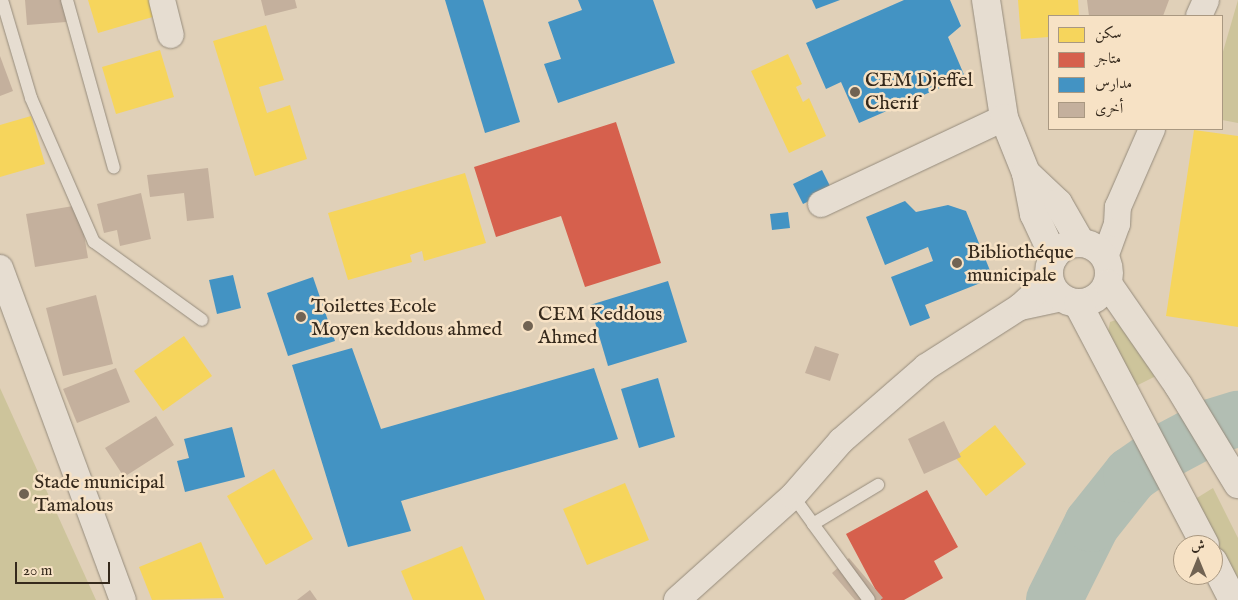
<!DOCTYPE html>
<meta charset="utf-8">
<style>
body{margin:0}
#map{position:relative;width:1238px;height:600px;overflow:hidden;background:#e0d0b8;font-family:"IM FELL English",Amiri,serif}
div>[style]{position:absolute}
.green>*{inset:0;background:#cdc49b}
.homes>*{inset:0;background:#f6d55c}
.shops>*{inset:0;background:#d6604d}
.schools>*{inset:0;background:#4393c3}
.river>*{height:56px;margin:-28px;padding:0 28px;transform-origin:28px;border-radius:28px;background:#b2beb3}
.building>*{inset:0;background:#c4b09d}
.roads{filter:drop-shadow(0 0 1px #958b7c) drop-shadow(0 0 1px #958b7c)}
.service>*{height:12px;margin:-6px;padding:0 6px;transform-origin:6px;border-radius:6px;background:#e6ddd1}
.minor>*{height:26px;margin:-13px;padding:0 13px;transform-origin:13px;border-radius:13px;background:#e6ddd1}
.tertiary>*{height:28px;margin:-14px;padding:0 14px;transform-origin:14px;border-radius:14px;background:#e6ddd1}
.tertiary>.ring{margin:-14px;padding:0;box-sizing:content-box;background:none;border:28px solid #e6ddd1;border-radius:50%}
.dots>*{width:14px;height:14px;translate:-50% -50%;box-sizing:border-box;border:2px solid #f7e2c5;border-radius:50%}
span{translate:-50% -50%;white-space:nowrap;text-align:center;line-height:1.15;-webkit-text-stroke:5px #f7e2c5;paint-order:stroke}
.poi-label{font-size:20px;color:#35291c}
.left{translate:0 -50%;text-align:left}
.legend{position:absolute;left:1048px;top:15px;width:175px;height:115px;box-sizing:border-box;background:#f7e2c5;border:1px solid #a99881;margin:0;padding:6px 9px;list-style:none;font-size:15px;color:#35291c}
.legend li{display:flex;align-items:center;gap:10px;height:25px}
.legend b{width:25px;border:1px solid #a99881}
.north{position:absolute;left:1173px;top:535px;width:50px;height:50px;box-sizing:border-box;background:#f7e2c5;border:1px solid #a99881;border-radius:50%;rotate:0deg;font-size:14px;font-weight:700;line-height:20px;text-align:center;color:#35291c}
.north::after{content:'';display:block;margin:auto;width:18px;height:22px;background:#716353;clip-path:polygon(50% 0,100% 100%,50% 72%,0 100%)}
.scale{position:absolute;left:15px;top:562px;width:95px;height:22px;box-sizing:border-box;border:2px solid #35291c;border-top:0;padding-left:6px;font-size:15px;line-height:18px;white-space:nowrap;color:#35291c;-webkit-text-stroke:4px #f7e2c5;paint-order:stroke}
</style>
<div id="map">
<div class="green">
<i style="clip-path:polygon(1238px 0,1238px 123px,1222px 120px,1222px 55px)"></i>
<i style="clip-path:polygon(1116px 320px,1156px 376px,1136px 386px,1108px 332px,1110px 322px)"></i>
<i style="clip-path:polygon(0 388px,96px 600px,0 600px)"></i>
<i style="clip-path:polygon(1213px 488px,1238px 538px,1238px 597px,1192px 501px)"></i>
</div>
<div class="homes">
<i style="clip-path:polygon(88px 0,151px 0,156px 16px,98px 33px)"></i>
<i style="clip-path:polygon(1018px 0,1078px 0,1079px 16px,1049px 16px,1049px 37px,1021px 39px)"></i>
<i style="clip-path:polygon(266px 25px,284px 80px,259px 87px,267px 113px,290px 105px,307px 159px,255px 176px,213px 41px)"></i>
<i style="clip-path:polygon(160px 50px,174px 97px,116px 114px,102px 67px)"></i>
<i style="clip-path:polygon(788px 54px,802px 84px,796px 87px,803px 102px,809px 98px,826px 136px,789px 153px,751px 71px)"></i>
<i style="clip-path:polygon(31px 116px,45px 164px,0 177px,0 125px)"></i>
<i style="clip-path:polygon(1194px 130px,1238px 136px,1238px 327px,1166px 316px)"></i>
<i style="clip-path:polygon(465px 173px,486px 243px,424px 261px,422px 251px,410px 255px,412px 262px,348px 280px,328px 213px)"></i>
<i style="clip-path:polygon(184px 336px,212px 376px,163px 411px,134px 371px)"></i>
<i style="clip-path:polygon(995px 425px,1026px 464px,986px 496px,955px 457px)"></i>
<i style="clip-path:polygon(274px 469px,313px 539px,266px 565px,227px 496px)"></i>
<i style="clip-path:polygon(625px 483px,649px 540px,587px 565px,563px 509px)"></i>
<i style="clip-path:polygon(201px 542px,224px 598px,152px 600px,139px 567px)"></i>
<i style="clip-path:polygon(462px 546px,485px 600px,413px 600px,401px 571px)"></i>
</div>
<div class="shops">
<i style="clip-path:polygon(616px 122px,661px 263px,585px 287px,561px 216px,496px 237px,474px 167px)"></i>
<i style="clip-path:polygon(927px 490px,958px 547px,934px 561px,943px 578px,904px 600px,881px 600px,846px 534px)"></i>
</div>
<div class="schools">
<i style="clip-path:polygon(445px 0,483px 0,520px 122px,485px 133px)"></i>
<i style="clip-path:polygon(578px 0,653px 0,675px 63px,558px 103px,544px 64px,561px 59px,548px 22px,582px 10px)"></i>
<i style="clip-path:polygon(812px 0,840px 0,816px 9px)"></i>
<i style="clip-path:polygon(904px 0,950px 0,961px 26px,948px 37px,965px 77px,859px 123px,841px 82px,826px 89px,806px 43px)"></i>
<i style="clip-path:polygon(822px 170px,832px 190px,803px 204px,793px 184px)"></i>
<i style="clip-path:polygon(905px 201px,916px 212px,948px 205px,966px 211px,993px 278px,925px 305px,930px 318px,910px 326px,891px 277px,933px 261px,928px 247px,885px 265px,866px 217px)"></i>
<i style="clip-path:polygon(788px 212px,790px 228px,772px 230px,770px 214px)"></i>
<i style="clip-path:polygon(233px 275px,241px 308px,217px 314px,209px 280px)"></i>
<i style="clip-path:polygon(313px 277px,335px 341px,288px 356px,267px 293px)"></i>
<i style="clip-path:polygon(668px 281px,687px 342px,608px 366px,590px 305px)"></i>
<i style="clip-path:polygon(352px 348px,381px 429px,594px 368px,618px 439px,401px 501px,411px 531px,348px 547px,292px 365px)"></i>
<i style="clip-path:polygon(658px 378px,675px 437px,639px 448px,621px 389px)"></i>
<i style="clip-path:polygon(232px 427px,245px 477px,185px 492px,177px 461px,189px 458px,184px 439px)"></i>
</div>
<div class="river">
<i style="left:1054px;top:600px;width:85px;rotate:-63.4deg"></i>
<i style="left:1092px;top:524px;width:63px;rotate:-51.5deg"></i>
<i style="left:1131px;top:475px;width:40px;rotate:-34.9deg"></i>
<i style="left:1164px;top:452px;width:53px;rotate:-28deg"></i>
<i style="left:1211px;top:427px;width:28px;rotate:-17deg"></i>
</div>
<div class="building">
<i style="clip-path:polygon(25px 0,65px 0,66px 22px,27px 25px)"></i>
<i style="clip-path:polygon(261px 0,295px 0,297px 8px,265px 16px)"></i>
<i style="clip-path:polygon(1087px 0,1169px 0,1163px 16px,1089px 16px)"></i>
<i style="clip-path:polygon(0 56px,13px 91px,0 96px)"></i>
<i style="clip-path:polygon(208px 168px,214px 218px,187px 221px,184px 193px,150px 197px,147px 175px)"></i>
<i style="clip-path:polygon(141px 193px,151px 239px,120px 246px,117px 230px,104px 233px,97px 204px)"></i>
<i style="clip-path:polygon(79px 205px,88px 258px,35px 267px,26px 214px)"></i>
<i style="clip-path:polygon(96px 295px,113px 364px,63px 376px,46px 308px)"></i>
<i style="clip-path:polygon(815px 346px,839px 354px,830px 381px,805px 373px)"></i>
<i style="clip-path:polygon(116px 368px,130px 402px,77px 423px,63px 389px)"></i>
<i style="clip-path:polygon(156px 416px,174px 445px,124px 477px,105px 448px)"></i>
<i style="clip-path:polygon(944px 421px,961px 457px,924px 474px,908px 439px)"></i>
<i style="clip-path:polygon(849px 558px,883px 598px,880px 600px,855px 600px,832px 573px)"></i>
<i style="clip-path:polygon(310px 590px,317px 600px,297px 600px)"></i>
</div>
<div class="roads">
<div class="service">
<i style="left:2px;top:0;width:102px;rotate:73.5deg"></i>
<i style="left:31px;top:98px;width:157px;rotate:66.4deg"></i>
<i style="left:94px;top:242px;width:133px;rotate:35.8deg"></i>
<i style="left:67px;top:0;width:174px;rotate:74.4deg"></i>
<i style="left:793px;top:496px;width:34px;rotate:54deg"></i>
<i style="left:813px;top:524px;width:76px;rotate:-31deg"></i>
<i style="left:813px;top:524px;width:94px;rotate:53.6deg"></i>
</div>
<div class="minor">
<i style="left:162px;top:0;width:36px;rotate:76deg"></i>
<i style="left:1199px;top:16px;width:17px;rotate:-66deg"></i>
<i style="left:821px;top:204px;width:202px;rotate:-25.2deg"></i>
<i style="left:1105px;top:257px;width:35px;rotate:-70deg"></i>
<i style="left:1117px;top:224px;width:17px;rotate:-87deg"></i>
<i style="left:1118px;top:207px;width:85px;rotate:-66.4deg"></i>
<i style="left:0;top:268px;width:354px;rotate:69.7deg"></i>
<i style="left:1020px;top:307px;width:43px;rotate:-12.1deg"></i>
<i style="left:677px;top:600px;width:156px;rotate:-41.9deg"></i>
<i style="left:793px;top:496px;width:73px;rotate:-48.9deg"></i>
<i style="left:841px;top:441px;width:113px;rotate:-41deg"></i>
<i style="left:926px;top:367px;width:112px;rotate:-32.6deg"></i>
<i style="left:1020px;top:307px;width:41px;rotate:-43deg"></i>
</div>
<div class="tertiary">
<i style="left:986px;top:0;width:119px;rotate:81.3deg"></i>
<i style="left:1004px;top:118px;width:59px;rotate:68.2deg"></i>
<i style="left:1026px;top:173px;width:42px;rotate:79deg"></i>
<i style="left:1034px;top:214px;width:47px;rotate:65.1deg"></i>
<i style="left:1026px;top:173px;width:44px;rotate:43.2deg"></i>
<i style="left:1058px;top:203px;width:46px;rotate:60.1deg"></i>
<i class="ring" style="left:1049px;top:243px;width:32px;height:32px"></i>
<i style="left:1108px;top:284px;width:123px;rotate:55.3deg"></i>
<i style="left:1178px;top:385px;width:116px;rotate:58.8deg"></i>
<i style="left:1078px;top:304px;width:272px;rotate:62.2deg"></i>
<i style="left:1213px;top:561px;width:44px;rotate:62.9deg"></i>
</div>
</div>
<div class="dots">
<i style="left:855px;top:92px;background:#716353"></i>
<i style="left:957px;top:263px;background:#716353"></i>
<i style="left:301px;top:317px;background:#716353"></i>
<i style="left:528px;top:326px;background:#716353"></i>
<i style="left:24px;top:494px;background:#716353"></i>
</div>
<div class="poi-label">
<span class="left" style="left:865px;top:92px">CEM Djeffel<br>Cherif</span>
<span class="left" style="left:967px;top:264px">Bibliothéque<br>municipale</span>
<span class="left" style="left:311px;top:318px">Toilettes Ecole<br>Moyen keddous ahmed</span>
<span class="left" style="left:538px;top:326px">CEM Keddous<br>Ahmed</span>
<span class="left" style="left:34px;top:494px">Stade municipal<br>Tamalous</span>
</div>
<ul class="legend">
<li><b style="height:14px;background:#f6d55c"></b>سكن</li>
<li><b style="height:14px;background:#d6604d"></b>متاجر</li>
<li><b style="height:14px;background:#4393c3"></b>مدارس</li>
<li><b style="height:14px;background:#c4b09d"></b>أخرى</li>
</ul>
<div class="north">ش</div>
<div class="scale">20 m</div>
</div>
